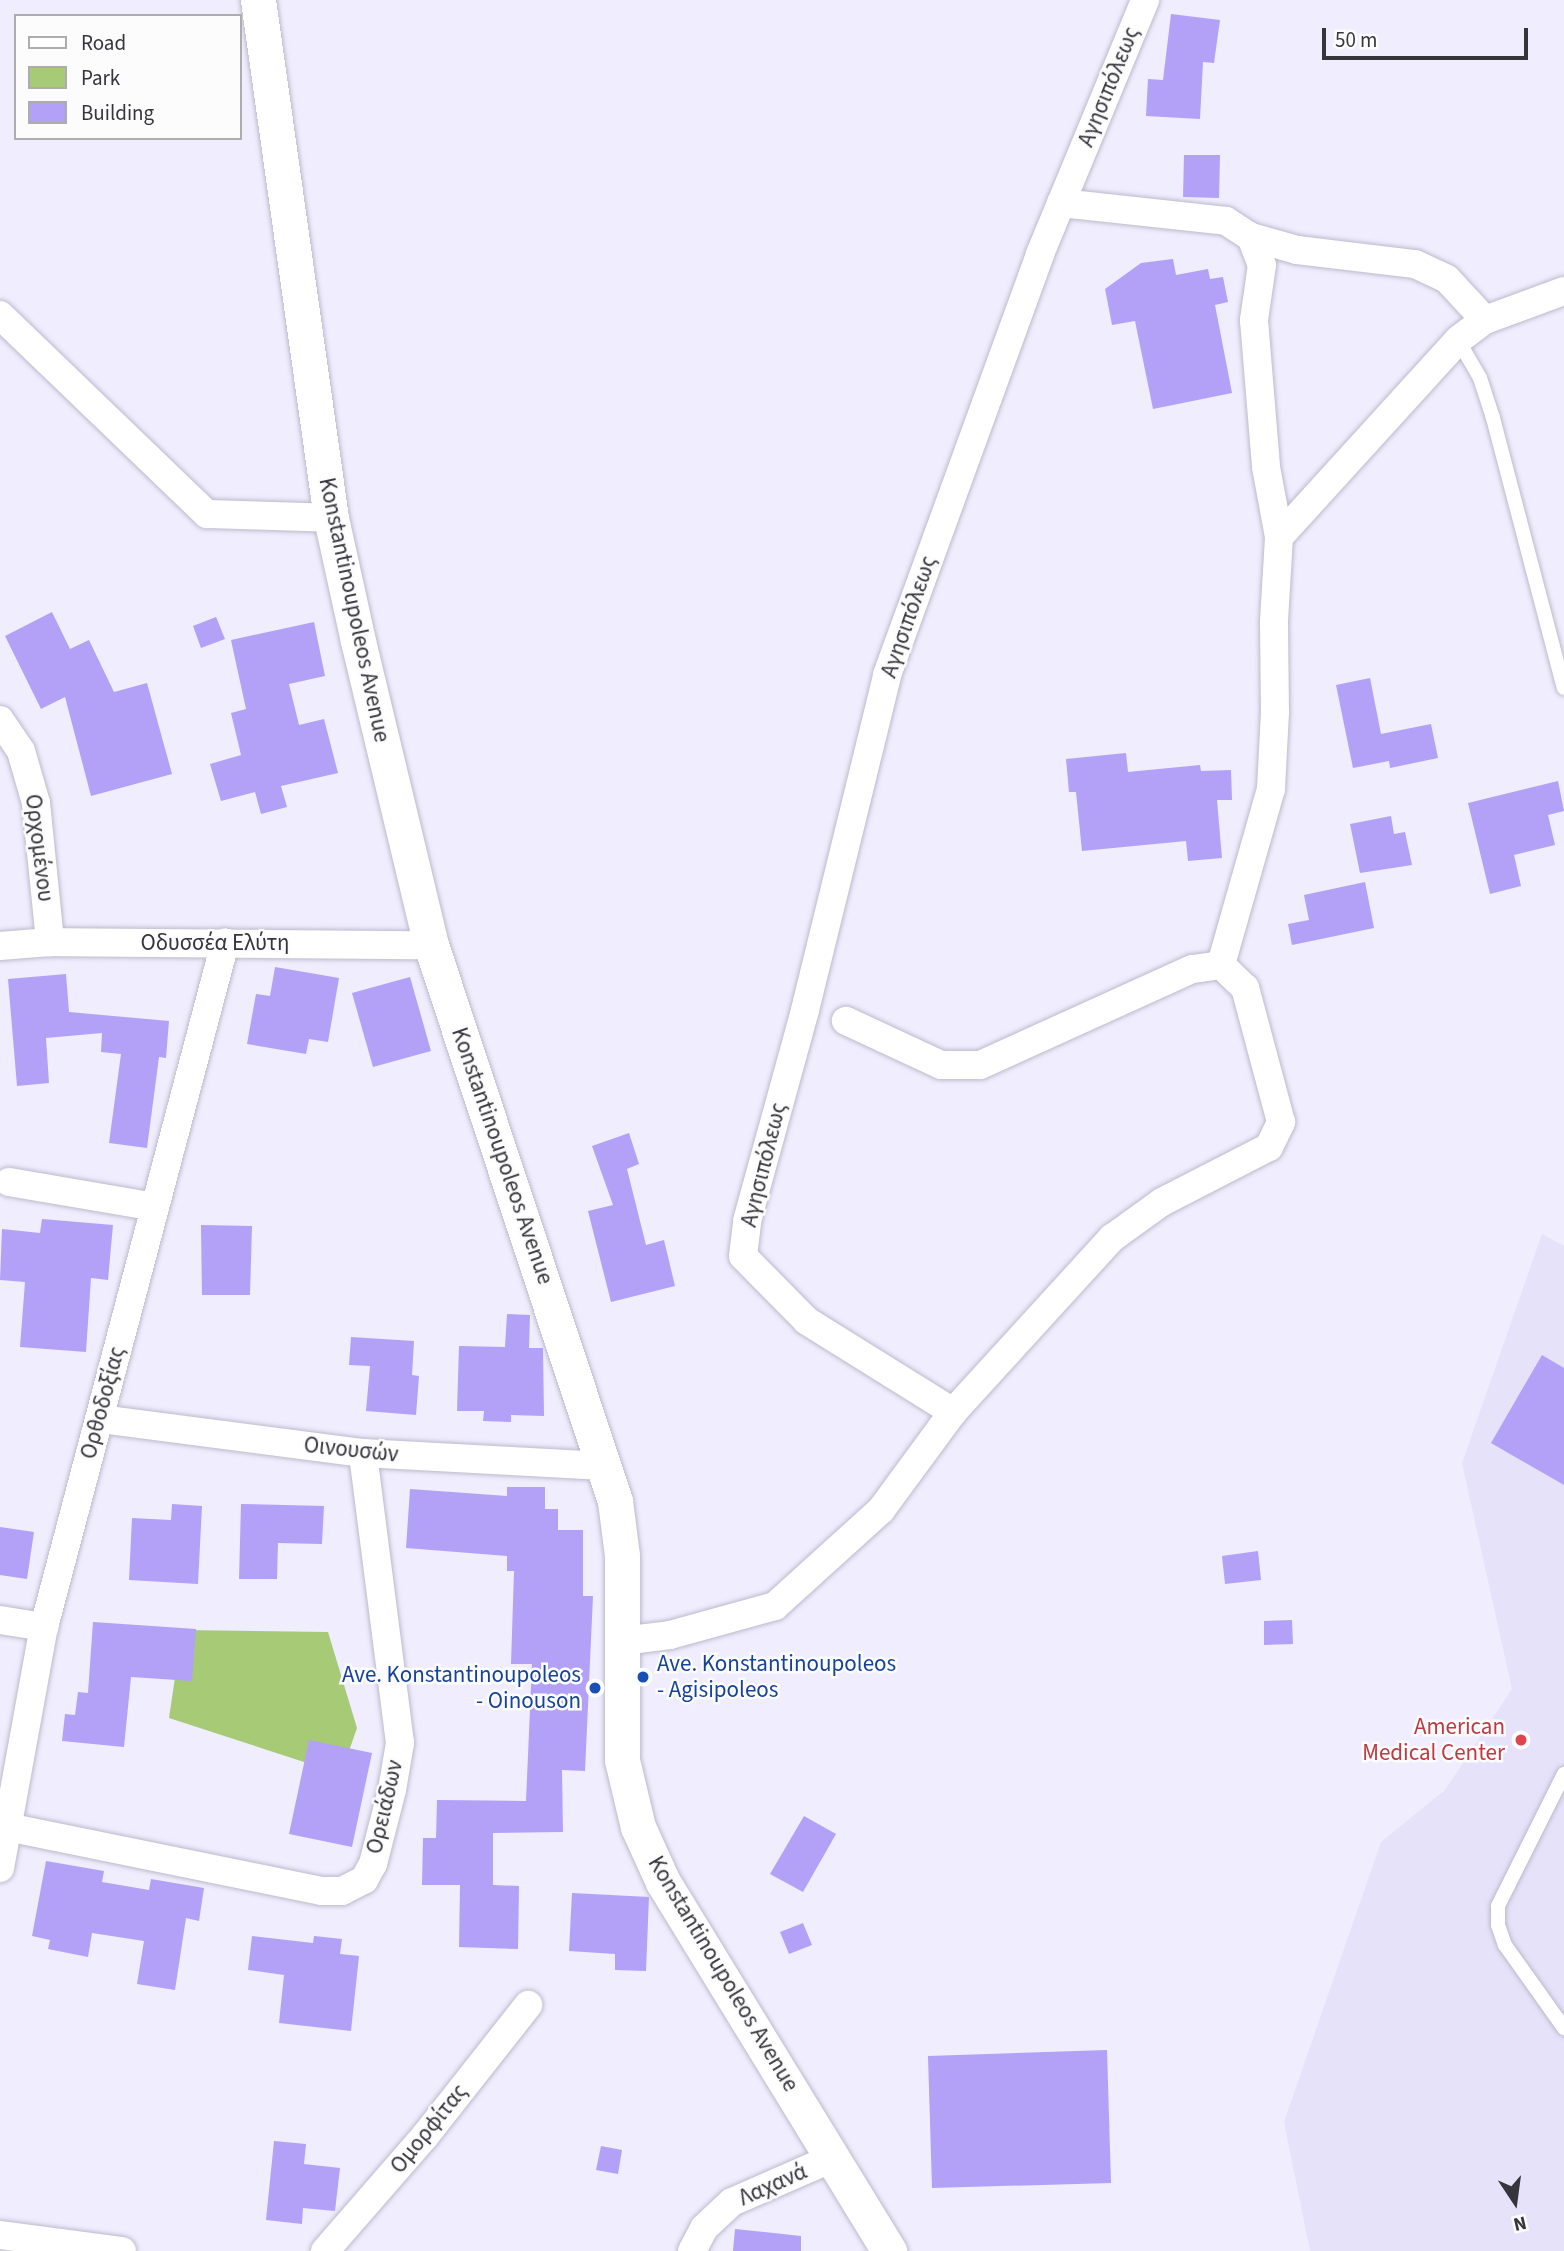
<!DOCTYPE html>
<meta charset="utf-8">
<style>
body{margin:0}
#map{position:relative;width:1564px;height:2251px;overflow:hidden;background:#efedfe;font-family:"Source Sans 3",sans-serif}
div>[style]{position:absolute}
.built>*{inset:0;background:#e5e2fa}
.green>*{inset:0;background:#a7ca76}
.building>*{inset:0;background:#b2a1f7}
.roads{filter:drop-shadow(0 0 2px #bcbacb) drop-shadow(0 0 2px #bcbacb)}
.service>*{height:14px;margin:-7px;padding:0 7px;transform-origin:7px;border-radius:7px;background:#fff}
.minor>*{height:28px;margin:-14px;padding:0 14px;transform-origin:14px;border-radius:14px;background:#fff}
.tertiary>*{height:35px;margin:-17.5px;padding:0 17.5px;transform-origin:17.5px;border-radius:17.5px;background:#fff}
.dots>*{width:19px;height:19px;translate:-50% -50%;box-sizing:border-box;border:4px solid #fcfcfc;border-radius:50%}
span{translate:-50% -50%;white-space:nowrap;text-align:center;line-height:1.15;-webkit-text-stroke:5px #fcfcfc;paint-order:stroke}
.street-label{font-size:23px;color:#36353c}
.transit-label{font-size:23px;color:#164399}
.left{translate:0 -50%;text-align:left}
.right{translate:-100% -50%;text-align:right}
.health-label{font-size:23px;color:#be3a42}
.legend{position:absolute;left:14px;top:14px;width:228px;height:126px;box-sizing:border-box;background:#fcfcfc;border:2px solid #adacaf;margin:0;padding:9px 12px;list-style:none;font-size:21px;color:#36353c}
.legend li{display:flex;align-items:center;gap:14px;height:35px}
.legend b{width:35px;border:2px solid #adacaf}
.north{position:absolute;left:1480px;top:2167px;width:70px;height:70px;-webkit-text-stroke:5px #fcfcfc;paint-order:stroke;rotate:167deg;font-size:19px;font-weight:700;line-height:28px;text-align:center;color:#36353c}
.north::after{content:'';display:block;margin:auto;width:24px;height:32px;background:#36353c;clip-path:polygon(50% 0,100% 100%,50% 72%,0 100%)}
.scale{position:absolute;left:1322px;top:28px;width:206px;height:32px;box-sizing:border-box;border:4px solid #36353c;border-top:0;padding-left:9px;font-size:21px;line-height:24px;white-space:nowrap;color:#36353c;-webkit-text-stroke:5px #fcfcfc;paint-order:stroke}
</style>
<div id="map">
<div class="built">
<i style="clip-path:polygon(1542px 1234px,1564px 1246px,1564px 2251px,1310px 2251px,1284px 2122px,1381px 1842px,1445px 1790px,1512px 1689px,1462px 1463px)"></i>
</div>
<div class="green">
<i style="clip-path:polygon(182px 1630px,328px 1632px,357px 1728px,341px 1774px,169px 1718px)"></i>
</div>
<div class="building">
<i style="clip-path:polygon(1171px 14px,1220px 20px,1214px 63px,1203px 62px,1200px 119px,1146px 116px,1148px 79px,1163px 80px)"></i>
<i style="clip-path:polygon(1184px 155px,1220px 155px,1219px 198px,1183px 197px)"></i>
<i style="clip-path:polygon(1173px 259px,1176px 275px,1208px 269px,1210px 279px,1223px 277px,1228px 302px,1215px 305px,1232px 393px,1153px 409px,1135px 321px,1112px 325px,1105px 289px,1141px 263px)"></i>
<i style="clip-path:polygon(52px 612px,70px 649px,89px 640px,114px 692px,147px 683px,172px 774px,91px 796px,65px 697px,41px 709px,5px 636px)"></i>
<i style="clip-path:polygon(216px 617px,225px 639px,201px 648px,193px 626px)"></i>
<i style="clip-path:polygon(314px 622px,325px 676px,289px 684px,299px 725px,324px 719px,338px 773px,281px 786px,287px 807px,261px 814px,255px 792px,221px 801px,210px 764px,241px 755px,231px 713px,246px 709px,231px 640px)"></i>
<i style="clip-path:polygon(1370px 678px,1381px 734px,1431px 724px,1438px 758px,1390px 768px,1389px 761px,1353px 768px,1336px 685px)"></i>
<i style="clip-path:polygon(1126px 753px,1128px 772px,1200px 765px,1201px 771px,1231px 770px,1232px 800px,1217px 800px,1222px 858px,1188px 861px,1186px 841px,1082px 851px,1076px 792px,1069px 792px,1066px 759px)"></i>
<i style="clip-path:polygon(1558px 781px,1564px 811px,1548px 815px,1555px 845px,1514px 855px,1521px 886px,1490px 894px,1468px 803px)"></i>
<i style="clip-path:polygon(1391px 816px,1394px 834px,1405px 832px,1412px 865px,1360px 873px,1350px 824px)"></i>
<i style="clip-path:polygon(1365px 882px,1374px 928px,1292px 945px,1288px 924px,1309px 920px,1304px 895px)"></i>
<i style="clip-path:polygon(275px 967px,339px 978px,328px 1042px,309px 1039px,306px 1054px,247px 1044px,256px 994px,270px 996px)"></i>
<i style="clip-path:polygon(66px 974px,69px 1012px,169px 1021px,166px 1058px,159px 1057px,147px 1148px,109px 1143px,121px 1054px,101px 1052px,102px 1033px,46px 1038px,49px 1083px,17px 1086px,8px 979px)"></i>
<i style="clip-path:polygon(410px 977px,431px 1051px,373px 1067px,352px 993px)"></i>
<i style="clip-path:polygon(629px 1133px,639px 1164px,627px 1169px,646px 1245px,664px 1240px,675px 1286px,611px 1302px,588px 1211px,613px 1205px,592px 1146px)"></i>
<i style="clip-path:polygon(42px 1219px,113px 1225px,108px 1280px,91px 1278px,86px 1352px,20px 1347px,25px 1282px,0 1280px,2px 1229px,40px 1233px)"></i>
<i style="clip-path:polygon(201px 1225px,252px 1226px,250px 1295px,202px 1295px)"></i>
<i style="clip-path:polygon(507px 1314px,530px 1315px,529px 1348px,543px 1348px,544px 1416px,511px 1415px,511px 1422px,483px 1421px,484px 1411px,457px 1411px,459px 1346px,505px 1347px)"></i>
<i style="clip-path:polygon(351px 1337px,414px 1341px,412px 1375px,419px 1376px,416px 1415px,366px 1411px,370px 1366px,349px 1365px)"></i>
<i style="clip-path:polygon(1542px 1355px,1564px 1368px,1564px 1485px,1491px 1443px)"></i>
<i style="clip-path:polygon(507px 1487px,545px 1487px,545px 1509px,558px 1509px,558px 1530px,583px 1530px,583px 1596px,593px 1596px,585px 1771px,562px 1770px,563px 1832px,493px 1833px,493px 1885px,519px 1886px,518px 1949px,459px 1947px,460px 1885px,422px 1885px,423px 1838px,436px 1838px,437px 1800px,526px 1801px,532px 1664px,511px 1664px,514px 1571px,507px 1571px,507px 1556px,406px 1548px,410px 1489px,507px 1496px)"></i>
<i style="clip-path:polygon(172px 1504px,202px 1506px,198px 1584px,129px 1580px,132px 1518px,171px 1520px)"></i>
<i style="clip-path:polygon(241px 1504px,324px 1506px,322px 1544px,278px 1543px,277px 1579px,239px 1579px)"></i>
<i style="clip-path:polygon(0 1527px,34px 1532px,27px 1579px,0 1575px)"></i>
<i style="clip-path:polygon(1258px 1551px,1261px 1580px,1225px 1584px,1222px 1556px)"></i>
<i style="clip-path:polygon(1292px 1620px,1293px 1644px,1264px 1645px,1264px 1621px)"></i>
<i style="clip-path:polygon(93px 1622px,196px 1629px,192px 1681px,131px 1677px,124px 1747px,62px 1741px,65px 1714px,75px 1715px,78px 1692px,88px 1693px)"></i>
<i style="clip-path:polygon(309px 1740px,372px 1753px,352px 1847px,289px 1834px)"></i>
<i style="clip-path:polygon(804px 1816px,836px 1834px,803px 1892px,770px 1874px)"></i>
<i style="clip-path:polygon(46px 1861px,104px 1871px,102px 1882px,149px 1890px,151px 1879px,204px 1888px,199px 1921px,186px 1918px,175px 1990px,137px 1984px,144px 1941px,92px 1933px,88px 1957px,48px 1949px,50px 1940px,32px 1936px)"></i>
<i style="clip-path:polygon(572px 1893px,649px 1897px,646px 1971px,615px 1970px,615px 1954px,569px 1951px)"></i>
<i style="clip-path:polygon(803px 1923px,812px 1945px,789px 1954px,780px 1932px)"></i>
<i style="clip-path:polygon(252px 1936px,313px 1943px,314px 1936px,342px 1939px,340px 1954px,359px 1956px,351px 2031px,279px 2023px,284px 1975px,248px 1970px)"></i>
<i style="clip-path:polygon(1107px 2050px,1111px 2183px,932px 2188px,928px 2056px)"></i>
<i style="clip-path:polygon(274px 2141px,306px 2144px,304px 2164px,340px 2168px,335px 2211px,303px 2208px,302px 2224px,266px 2220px)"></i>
<i style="clip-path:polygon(601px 2146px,622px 2150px,618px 2174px,596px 2170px)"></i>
<i style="clip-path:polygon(735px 2229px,801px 2236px,801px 2251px,733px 2251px)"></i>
</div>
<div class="roads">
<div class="service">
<i style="left:1458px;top:340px;width:44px;rotate:59.9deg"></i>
<i style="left:1480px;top:378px;width:42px;rotate:72deg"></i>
<i style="left:1493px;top:418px;width:279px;rotate:75.3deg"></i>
<i style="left:1564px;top:1774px;width:148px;rotate:116.6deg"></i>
<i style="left:1498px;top:1906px;width:19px;rotate:90deg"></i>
<i style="left:1498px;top:1925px;width:21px;rotate:71deg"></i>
<i style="left:1505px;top:1945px;width:102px;rotate:54.6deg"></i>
</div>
<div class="minor">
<i style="left:1061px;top:203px;width:166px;rotate:6.2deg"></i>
<i style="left:1226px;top:221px;width:30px;rotate:33deg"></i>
<i style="left:1251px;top:237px;width:30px;rotate:69deg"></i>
<i style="left:1262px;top:265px;width:56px;rotate:98.3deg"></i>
<i style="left:1254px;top:320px;width:147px;rotate:85.3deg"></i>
<i style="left:1266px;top:467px;width:71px;rotate:79.5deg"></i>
<i style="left:1279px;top:537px;width:85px;rotate:93.4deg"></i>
<i style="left:1274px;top:622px;width:90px;rotate:89.4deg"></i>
<i style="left:1275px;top:712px;width:77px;rotate:93deg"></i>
<i style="left:1271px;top:789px;width:183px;rotate:105.9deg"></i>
<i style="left:1251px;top:237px;width:48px;rotate:15.8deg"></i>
<i style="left:1297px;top:250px;width:119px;rotate:6.8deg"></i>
<i style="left:1415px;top:264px;width:35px;rotate:25deg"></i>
<i style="left:1447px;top:279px;width:56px;rotate:47.2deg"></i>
<i style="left:0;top:315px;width:287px;rotate:43.9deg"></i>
<i style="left:207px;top:514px;width:124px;rotate:1.8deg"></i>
<i style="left:1279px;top:537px;width:266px;rotate:-47.7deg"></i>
<i style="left:1458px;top:340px;width:34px;rotate:-37deg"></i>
<i style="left:1485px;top:320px;width:84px;rotate:-20.2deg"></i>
<i style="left:0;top:720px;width:37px;rotate:56deg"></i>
<i style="left:21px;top:751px;width:54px;rotate:73.9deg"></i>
<i style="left:36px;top:803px;width:140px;rotate:84.2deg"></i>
<i style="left:0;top:946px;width:50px;rotate:-4.6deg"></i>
<i style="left:50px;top:942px;width:381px;rotate:0.5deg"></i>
<i style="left:9px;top:1182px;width:148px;rotate:9.7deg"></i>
<i style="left:953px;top:1412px;width:172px;rotate:-148.1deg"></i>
<i style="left:807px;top:1321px;width:91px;rotate:-134.6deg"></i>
<i style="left:743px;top:1256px;width:35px;rotate:-83deg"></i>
<i style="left:747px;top:1221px;width:219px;rotate:-74.6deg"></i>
<i style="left:805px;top:1010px;width:345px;rotate:-76.2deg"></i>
<i style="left:887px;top:675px;width:448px;rotate:-70deg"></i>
<i style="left:1040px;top:254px;width:275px;rotate:-67.5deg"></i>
<i style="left:100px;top:1419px;width:265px;rotate:7.4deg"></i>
<i style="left:363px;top:1453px;width:241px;rotate:3.1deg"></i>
<i style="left:0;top:1620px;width:45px;rotate:9deg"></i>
<i style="left:622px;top:1641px;width:48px;rotate:-7.1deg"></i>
<i style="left:670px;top:1635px;width:109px;rotate:-15.4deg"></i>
<i style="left:775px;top:1606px;width:143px;rotate:-42.2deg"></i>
<i style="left:881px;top:1510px;width:122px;rotate:-53.7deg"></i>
<i style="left:953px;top:1412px;width:236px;rotate:-47.6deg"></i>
<i style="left:1112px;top:1238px;width:62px;rotate:-35.8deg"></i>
<i style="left:1162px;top:1202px;width:120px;rotate:-27.2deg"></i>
<i style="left:1269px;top:1147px;width:28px;rotate:-64deg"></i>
<i style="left:1281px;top:1122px;width:139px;rotate:-105deg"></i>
<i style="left:1245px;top:988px;width:33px;rotate:-136deg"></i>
<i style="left:1221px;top:965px;width:29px;rotate:172deg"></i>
<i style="left:1192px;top:969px;width:233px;rotate:155.6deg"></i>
<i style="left:980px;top:1065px;width:39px;rotate:180deg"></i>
<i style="left:941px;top:1065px;width:105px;rotate:-155.1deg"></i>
<i style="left:7px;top:1827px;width:321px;rotate:11.5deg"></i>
<i style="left:322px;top:1891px;width:20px"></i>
<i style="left:342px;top:1891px;width:25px;rotate:-27deg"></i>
<i style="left:364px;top:1880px;width:18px;rotate:-61deg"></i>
<i style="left:373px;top:1864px;width:76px;rotate:-75.6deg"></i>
<i style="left:392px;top:1790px;width:48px;rotate:-80.3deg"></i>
<i style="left:400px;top:1743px;width:292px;rotate:-97.3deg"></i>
<i style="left:0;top:1868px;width:245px;rotate:-79.7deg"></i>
<i style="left:44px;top:1627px;width:708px;rotate:-75.18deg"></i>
<i style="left:0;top:2235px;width:123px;rotate:7.5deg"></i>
<i style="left:325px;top:2251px;width:152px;rotate:-49deg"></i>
<i style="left:425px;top:2136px;width:167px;rotate:-51.8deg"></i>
<i style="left:692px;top:2251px;width:26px;rotate:-62deg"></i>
<i style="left:704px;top:2228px;width:38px;rotate:-43deg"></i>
<i style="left:732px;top:2202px;width:112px;rotate:-23.6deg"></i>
</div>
<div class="tertiary">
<i style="left:258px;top:0;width:523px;rotate:81.98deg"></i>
<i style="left:331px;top:518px;width:126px;rotate:77.6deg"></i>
<i style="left:358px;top:641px;width:313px;rotate:76.5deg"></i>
<i style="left:431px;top:945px;width:586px;rotate:71.69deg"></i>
<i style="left:615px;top:1501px;width:55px;rotate:82.7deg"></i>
<i style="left:622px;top:1556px;width:204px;rotate:90deg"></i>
<i style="left:622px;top:1760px;width:69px;rotate:76.6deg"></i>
<i style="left:638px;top:1827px;width:60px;rotate:65.6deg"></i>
<i style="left:663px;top:1882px;width:433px;rotate:58.5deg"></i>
</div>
</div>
<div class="dots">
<i style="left:643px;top:1677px;background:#1a4fb4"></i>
<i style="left:595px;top:1688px;background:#1a4fb4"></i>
<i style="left:1521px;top:1740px;background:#e0444e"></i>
</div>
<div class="street-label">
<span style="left:1109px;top:87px;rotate:-68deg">Αγησιπόλεως</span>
<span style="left:354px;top:610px;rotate:78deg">Konstantinoupoleos Avenue</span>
<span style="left:909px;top:617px;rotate:-71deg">Αγησιπόλεως</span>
<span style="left:39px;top:848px;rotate:83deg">Ορχομένου</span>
<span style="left:215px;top:943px">Οδυσσέα Ελύτη</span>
<span style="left:502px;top:1156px;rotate:71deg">Konstantinoupoleos Avenue</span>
<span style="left:764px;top:1165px;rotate:-76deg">Αγησιπόλεως</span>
<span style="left:103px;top:1403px;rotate:-75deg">Ορθοδοξίας</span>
<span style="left:351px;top:1450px;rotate:6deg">Οινουσών</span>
<span style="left:385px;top:1807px;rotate:-77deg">Ορειάδων</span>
<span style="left:723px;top:1974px;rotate:59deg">Konstantinoupoleos Avenue</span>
<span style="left:429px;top:2129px;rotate:-51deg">Ομορφίτας</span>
<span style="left:773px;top:2185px;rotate:-24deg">Λαχανά</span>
</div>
<div class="transit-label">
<span class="left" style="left:657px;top:1677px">Ave. Konstantinoupoleos<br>- Agisipoleos</span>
<span class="right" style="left:581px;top:1688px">Ave. Konstantinoupoleos<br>- Oinouson</span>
</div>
<div class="health-label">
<span class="right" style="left:1505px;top:1740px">American<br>Medical Center</span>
</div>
<ul class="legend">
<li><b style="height:9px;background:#fff"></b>Road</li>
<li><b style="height:19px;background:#a7ca76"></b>Park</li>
<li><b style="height:19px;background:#b2a1f7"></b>Building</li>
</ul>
<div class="north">N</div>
<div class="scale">50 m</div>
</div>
